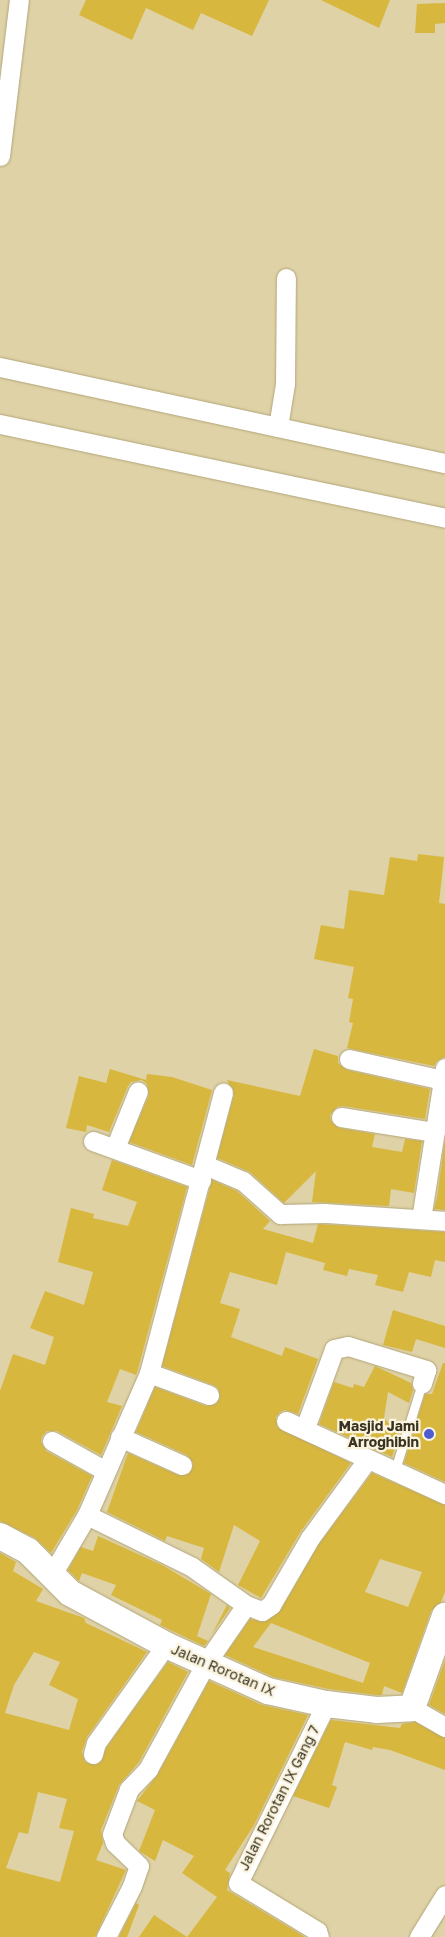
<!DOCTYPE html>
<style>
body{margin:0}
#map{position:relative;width:445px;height:1937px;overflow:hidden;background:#dfd2a6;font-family:"Golos Text",sans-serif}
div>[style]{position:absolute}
.building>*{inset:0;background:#d7b73e}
.roads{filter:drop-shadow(0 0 1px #b1a57a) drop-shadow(0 0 1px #b1a57a)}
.lane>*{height:9px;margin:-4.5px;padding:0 4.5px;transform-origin:4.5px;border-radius:4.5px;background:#fff}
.street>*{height:19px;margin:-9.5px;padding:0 9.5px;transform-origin:9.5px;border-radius:9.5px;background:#fff}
.secondary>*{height:26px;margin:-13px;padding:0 13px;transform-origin:13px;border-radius:13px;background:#fff}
.dots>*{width:14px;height:14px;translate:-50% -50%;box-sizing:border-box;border:2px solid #faf3dd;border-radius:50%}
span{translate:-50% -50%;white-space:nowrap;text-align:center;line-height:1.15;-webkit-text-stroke:4.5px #faf3dd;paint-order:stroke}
.poi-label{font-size:14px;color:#383321;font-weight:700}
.right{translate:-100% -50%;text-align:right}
.street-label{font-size:14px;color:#383321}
</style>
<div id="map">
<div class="building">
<i style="clip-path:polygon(86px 0,269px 0,252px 36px,201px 13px,193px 30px,146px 8px,132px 40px,79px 15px)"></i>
<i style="clip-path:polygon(321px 0,390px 0,379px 28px)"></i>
<i style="clip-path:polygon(445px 3px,445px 23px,435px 24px,435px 33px,415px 33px,417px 4px)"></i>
<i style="clip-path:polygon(418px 854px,444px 857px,439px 903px,445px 904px,445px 1057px,437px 1061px,434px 1066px,347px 1048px,353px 1023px,349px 1022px,353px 999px,348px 998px,354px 967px,314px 959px,321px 925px,344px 929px,349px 890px,384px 895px,390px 857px,417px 861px)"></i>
<i style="clip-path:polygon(314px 1049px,338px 1056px,338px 1063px,347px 1070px,430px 1089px,425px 1119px,343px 1106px,337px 1107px,330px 1115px,331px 1121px,339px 1128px,375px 1134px,372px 1147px,402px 1152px,405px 1139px,422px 1141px,414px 1193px,391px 1189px,389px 1206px,312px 1202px,316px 1171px,284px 1203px,250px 1172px,217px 1158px,234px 1095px,227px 1080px,300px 1096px)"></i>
<i style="clip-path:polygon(110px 1069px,146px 1080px,147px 1074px,172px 1077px,212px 1090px,192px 1165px,129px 1142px,149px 1095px,147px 1084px,142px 1080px,131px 1082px,128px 1086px,109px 1132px,87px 1125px,86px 1132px,66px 1128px,79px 1076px,106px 1083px)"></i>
<i style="clip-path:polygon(445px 1140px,445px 1210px,434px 1209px,437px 1198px)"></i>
<i style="clip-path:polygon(112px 1160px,187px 1187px,138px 1369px,136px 1375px,120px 1369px,107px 1402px,122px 1406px,101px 1455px,57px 1431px,47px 1431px,42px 1436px,41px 1442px,46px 1451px,92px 1476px,77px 1510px,51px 1553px,35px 1538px,0 1521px,0 1391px,13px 1354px,45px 1365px,54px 1337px,30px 1328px,45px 1291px,84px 1305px,93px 1272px,58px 1262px,71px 1208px,94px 1214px,93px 1218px,128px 1226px,137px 1202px,102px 1190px)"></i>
<i style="clip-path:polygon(212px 1180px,237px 1191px,270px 1221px,263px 1229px,313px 1243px,318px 1224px,445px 1232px,445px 1262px,435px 1260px,431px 1277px,409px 1272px,403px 1292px,375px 1285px,378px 1275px,349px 1269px,347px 1276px,323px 1270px,325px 1263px,286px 1252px,277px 1285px,230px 1272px,220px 1303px,240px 1309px,231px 1337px,282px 1356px,285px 1347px,318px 1359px,298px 1414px,285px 1410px,280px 1412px,276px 1417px,277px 1427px,351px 1463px,301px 1531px,261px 1598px,238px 1585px,260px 1541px,234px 1525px,219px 1572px,201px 1559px,204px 1548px,167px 1536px,165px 1541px,107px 1512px,128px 1453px,178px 1475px,188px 1474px,192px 1469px,193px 1463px,187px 1455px,136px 1432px,155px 1387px,206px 1406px,216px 1404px,220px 1398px,218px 1388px,213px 1385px,162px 1366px)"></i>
<i style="clip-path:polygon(393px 1310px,445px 1326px,445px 1348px,416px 1339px,412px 1352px,383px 1345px)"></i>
<i style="clip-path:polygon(443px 1363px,445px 1363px,445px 1482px,404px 1463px,425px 1394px,432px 1394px)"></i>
<i style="clip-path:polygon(375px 1366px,411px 1383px,413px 1390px,409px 1403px,388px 1392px,384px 1418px,399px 1435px,392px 1457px,319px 1424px,334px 1382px,353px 1388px,354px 1384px,364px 1387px)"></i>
<i style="clip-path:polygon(evenodd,372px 1473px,445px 1505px,445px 1592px,441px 1602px,431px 1611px,402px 1693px,384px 1686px,382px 1695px,377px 1695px,329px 1689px,273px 1677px,225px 1655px,250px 1619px,264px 1622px,280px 1611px,319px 1544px,372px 1473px,380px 1559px,422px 1572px,408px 1607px,365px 1592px,380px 1559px,372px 1473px,271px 1623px,370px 1663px,363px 1683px,253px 1647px,271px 1623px)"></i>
<i style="clip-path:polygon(98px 1536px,162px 1565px,211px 1594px,197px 1636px,208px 1641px,204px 1646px,160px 1625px,162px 1620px,111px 1595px,116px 1585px,82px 1573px,79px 1581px,68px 1570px,81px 1547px,93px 1551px)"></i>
<i style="clip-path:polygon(evenodd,0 1553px,16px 1562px,13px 1571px,43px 1589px,36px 1601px,84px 1618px,86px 1623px,147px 1652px,87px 1737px,82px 1752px,85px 1762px,95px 1765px,101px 1762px,106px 1748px,168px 1662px,188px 1672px,139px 1762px,119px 1785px,101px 1830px,103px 1843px,96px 1860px,126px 1870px,95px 1937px,0 1937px,0 1553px,34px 1652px,60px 1662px,49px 1685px,78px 1699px,69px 1730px,5px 1713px,14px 1685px,34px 1652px,0 1553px,38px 1792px,67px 1799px,59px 1828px,74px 1831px,60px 1882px,6px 1868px,19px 1832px,28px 1834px,38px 1792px)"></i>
<i style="clip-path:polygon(227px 1605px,230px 1608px,212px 1634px)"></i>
<i style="clip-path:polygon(445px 1660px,445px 1714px,429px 1705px)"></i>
<i style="clip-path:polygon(209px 1681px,262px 1705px,308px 1715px,254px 1825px,225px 1870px,230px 1873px,227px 1890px,305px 1937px,139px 1937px,154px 1915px,187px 1937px,217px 1897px,182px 1873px,194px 1856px,163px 1840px,155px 1861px,139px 1851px,155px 1810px,137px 1801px,158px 1774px)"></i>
<i style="clip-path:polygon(331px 1720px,400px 1728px,402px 1724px,415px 1722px,445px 1738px,445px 1770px,390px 1750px,373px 1747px,372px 1750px,345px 1742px,332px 1785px,337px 1787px,329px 1808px,293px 1796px)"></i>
<i style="clip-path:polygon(136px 1903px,139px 1905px,127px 1937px,119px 1937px)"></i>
</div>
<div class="roads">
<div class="lane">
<i style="left:394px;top:1473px;width:94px;rotate:-72.7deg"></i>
</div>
<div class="street">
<i style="left:0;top:156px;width:157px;rotate:-83.1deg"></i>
<i style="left:0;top:367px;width:455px;rotate:12.2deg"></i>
<i style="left:0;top:424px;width:455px;rotate:11.9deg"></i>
<i style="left:278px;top:427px;width:44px;rotate:-80.8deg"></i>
<i style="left:285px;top:384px;width:106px;rotate:-89.5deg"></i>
<i style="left:349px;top:1059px;width:96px;rotate:12.6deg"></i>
<i style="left:341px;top:1117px;width:95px;rotate:9.1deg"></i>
<i style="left:93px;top:1141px;width:115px;rotate:19.9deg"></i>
<i style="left:115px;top:1148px;width:61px;rotate:-68deg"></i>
<i style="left:205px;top:1165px;width:41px;rotate:22.8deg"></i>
<i style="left:243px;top:1181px;width:50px;rotate:41.7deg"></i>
<i style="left:280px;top:1214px;width:45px;rotate:-1.3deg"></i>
<i style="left:325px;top:1213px;width:120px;rotate:3.8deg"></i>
<i style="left:421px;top:1219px;width:153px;rotate:-81deg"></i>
<i style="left:149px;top:1373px;width:64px;rotate:20.1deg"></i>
<i style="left:286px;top:1421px;width:175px;rotate:24.7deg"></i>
<i style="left:305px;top:1428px;width:84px;rotate:-69.8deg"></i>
<i style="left:334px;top:1349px;width:14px;rotate:-12deg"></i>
<i style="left:348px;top:1346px;width:82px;rotate:17.1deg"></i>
<i style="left:426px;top:1370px;width:14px;rotate:107deg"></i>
<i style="left:120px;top:1437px;width:68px;rotate:24.3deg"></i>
<i style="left:52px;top:1441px;width:60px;rotate:29.1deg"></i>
<i style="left:87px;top:1515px;width:117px;rotate:26.3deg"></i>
<i style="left:192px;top:1567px;width:66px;rotate:35.1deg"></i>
<i style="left:51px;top:1576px;width:71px;rotate:-59.5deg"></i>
<i style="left:87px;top:1515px;width:155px;rotate:-66.4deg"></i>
<i style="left:149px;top:1373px;width:290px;rotate:-75.2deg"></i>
<i style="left:412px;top:1708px;width:38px;rotate:30deg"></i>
<i style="left:93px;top:1754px;width:11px;rotate:-75deg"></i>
<i style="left:96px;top:1743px;width:120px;rotate:-54.5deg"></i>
<i style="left:106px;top:1937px;width:57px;rotate:-63deg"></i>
<i style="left:132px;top:1886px;width:21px;rotate:-71deg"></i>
<i style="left:139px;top:1866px;width:33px;rotate:-136deg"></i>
<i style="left:115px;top:1843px;width:9px;rotate:-108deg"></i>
<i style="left:112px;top:1834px;width:48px;rotate:-69.3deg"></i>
<i style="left:129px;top:1789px;width:28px;rotate:-46deg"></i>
<i style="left:148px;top:1769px;width:121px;rotate:-61.3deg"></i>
<i style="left:206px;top:1663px;width:70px;rotate:-55.4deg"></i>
<i style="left:246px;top:1605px;width:17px;rotate:21deg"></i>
<i style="left:262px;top:1611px;width:11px;rotate:-34deg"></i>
<i style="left:271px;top:1605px;width:78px;rotate:-59.8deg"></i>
<i style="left:310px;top:1538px;width:97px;rotate:-53.8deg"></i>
<i style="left:319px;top:1937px;width:6px;rotate:-108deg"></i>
<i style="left:317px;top:1931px;width:92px;rotate:-148.7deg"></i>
<i style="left:238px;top:1883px;width:199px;rotate:-63.8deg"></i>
<i style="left:419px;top:1937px;width:49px;rotate:-58.2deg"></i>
</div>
<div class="secondary">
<i style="left:0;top:1536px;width:32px;rotate:28deg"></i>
<i style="left:28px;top:1551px;width:59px;rotate:45deg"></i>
<i style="left:70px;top:1593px;width:109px;rotate:28.4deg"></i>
<i style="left:166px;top:1645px;width:112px;rotate:24.3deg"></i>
<i style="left:268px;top:1691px;width:59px;rotate:12.6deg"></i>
<i style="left:326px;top:1704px;width:51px;rotate:6.7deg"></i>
<i style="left:377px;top:1710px;width:35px;rotate:-3deg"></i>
<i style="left:412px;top:1708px;width:98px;rotate:-70.3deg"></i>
</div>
</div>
<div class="dots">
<i style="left:429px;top:1434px;background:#4f5bd1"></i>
</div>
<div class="poi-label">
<span class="right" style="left:419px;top:1434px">Masjid Jami<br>Arroghibin</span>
</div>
<div class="street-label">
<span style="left:223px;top:1670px;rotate:23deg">Jalan Rorotan IX</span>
<span style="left:279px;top:1798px;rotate:-63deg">Jalan Rorotan IX Gang 7</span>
</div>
</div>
